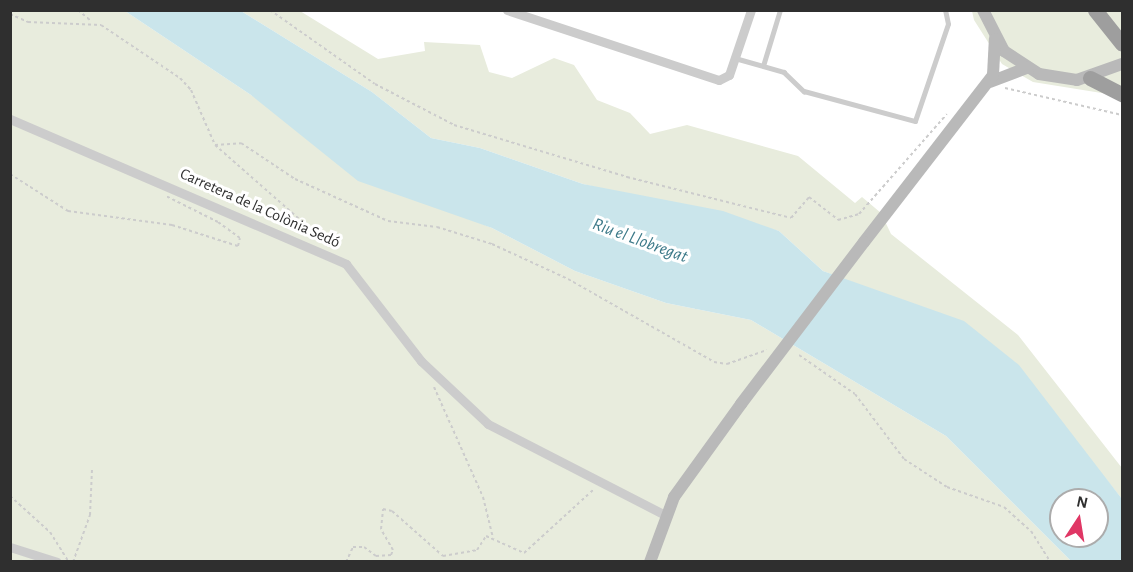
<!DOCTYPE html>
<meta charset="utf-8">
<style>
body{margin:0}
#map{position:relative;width:1133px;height:572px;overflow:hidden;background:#fff;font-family:"Alegreya Sans",sans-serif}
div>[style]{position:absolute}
.green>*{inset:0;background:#e8ecdd}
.water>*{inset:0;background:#cae5eb}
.path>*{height:2px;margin-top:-1px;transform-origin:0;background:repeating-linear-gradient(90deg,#ccc 0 3px,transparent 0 6px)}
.service>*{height:4.5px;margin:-2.25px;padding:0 2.25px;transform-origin:2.25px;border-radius:2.25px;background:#ccc}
.minor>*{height:9px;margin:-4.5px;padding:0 4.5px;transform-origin:4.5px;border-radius:4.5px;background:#ccc}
.secondary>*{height:12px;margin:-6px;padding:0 6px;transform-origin:6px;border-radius:6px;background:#b9b9b9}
.trunk>*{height:15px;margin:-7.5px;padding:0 7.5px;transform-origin:7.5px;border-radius:7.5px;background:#9e9e9e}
.secondary-bridge>*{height:12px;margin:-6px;padding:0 6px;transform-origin:6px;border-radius:6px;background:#b9b9b9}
span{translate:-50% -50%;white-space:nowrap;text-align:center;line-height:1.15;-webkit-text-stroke:6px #fff;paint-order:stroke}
.street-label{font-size:16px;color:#2f2f2f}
.water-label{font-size:18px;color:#3d7a89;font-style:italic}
.frame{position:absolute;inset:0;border:12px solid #2f2f2f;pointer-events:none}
.north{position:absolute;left:1049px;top:488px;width:60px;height:60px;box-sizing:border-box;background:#fff;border:2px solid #acacac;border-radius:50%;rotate:12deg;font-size:16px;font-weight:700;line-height:24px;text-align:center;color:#2f2f2f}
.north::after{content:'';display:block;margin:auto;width:21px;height:27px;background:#e03765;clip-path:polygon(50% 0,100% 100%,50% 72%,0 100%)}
</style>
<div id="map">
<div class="green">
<i style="clip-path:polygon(10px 11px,125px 11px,251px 95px,428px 202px,492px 228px,575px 271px,666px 303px,751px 320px,946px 436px,1071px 561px,11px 561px)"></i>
<i style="clip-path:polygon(241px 11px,300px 11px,378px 59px,425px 51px,424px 42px,480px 45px,489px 72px,512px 78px,554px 58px,574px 65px,597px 100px,630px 113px,650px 134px,687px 125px,798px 156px,855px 203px,862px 197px,881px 213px,891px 234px,1018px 335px,1122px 468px,1122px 499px,1106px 479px,880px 293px,823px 271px,779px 231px,583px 184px,480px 148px,431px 138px,372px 92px)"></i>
<i style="clip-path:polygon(972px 11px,1122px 11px,1122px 101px,1114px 95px,1033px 82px,1002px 64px,974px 20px)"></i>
</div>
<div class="water">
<i style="clip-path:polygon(evenodd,125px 11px,241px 11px,372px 92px,431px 138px,480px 148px,583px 184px,723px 211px,779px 231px,823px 271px,964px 321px,1019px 365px,1122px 499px,1122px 561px,1071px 561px,946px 436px,751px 320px,666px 303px,575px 271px,492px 228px,358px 181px,251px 95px,125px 11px,1061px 500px,1097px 500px,1097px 536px,1061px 536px,1061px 500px)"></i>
</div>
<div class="path">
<i style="left:78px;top:10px;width:17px;rotate:40deg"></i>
<i style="left:270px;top:10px;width:128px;rotate:35.2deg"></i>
<i style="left:375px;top:84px;width:89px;rotate:27.4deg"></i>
<i style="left:454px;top:125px;width:181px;rotate:16.7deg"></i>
<i style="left:627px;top:177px;width:169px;rotate:14deg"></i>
<i style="left:791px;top:218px;width:28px;rotate:-49deg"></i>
<i style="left:809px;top:197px;width:37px;rotate:38deg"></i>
<i style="left:838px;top:220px;width:22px;rotate:-16deg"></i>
<i style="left:859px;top:214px;width:133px;rotate:-48.7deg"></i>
<i style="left:10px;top:14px;width:20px;rotate:24deg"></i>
<i style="left:28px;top:22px;width:73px;rotate:2.4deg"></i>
<i style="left:101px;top:25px;width:95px;rotate:33.9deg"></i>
<i style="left:180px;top:78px;width:16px;rotate:47deg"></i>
<i style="left:191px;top:90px;width:60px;rotate:66.4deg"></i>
<i style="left:215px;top:145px;width:153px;rotate:41.3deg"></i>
<i style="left:1005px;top:88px;width:120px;rotate:13deg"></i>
<i style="left:215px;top:145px;width:26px;rotate:-4deg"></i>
<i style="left:241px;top:143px;width:65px;rotate:33.7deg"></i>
<i style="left:295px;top:179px;width:102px;rotate:24.3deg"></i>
<i style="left:388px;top:221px;width:49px;rotate:7deg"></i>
<i style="left:437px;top:227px;width:58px;rotate:17.2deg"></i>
<i style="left:492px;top:244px;width:84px;rotate:24.7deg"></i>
<i style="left:568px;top:279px;width:168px;rotate:29.6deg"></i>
<i style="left:714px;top:362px;width:13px;rotate:9deg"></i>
<i style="left:727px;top:364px;width:42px;rotate:-19.3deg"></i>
<i style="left:10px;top:174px;width:69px;rotate:32.5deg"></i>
<i style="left:68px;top:211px;width:105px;rotate:7.7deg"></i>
<i style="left:172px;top:225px;width:69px;rotate:17.7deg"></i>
<i style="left:238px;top:246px;width:8px;rotate:-76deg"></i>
<i style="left:240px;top:238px;width:27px;rotate:-144deg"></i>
<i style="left:218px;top:222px;width:58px;rotate:-153.4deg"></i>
<i style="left:799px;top:355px;width:68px;rotate:34.9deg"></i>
<i style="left:855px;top:394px;width:81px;rotate:53deg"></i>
<i style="left:904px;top:459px;width:51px;rotate:33.1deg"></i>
<i style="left:947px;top:487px;width:60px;rotate:19.3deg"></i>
<i style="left:1004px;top:507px;width:36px;rotate:42deg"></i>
<i style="left:1031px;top:531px;width:36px;rotate:58deg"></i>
<i style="left:434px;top:387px;width:120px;rotate:66deg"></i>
<i style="left:483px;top:497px;width:42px;rotate:76.3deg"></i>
<i style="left:10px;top:496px;width:54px;rotate:42deg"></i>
<i style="left:50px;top:532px;width:36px;rotate:58deg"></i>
<i style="left:73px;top:562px;width:50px;rotate:-70.1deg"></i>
<i style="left:90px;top:515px;width:46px;rotate:-87.5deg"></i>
<i style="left:346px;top:562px;width:17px;rotate:-65deg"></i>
<i style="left:353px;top:547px;width:11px"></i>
<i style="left:364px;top:547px;width:15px;rotate:37deg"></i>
<i style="left:376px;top:556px;width:15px;rotate:-4deg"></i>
<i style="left:391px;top:555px;width:5px;rotate:-68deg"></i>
<i style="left:393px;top:550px;width:24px;rotate:-120deg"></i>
<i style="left:381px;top:529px;width:20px;rotate:-84deg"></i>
<i style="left:383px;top:509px;width:9px;rotate:13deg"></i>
<i style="left:392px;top:511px;width:68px;rotate:41.4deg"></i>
<i style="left:443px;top:556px;width:35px;rotate:-10deg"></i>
<i style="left:477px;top:550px;width:17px;rotate:-57deg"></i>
<i style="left:486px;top:536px;width:42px;rotate:24.1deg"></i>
<i style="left:524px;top:553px;width:95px;rotate:-42.4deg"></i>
</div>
<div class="service">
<i style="left:735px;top:58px;width:51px;rotate:15.9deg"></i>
<i style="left:784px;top:72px;width:28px;rotate:44deg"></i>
<i style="left:804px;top:91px;width:115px;rotate:15.1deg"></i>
<i style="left:915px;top:121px;width:102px;rotate:-71.2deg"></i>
<i style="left:948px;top:24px;width:14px;rotate:-102deg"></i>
<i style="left:763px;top:66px;width:59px;rotate:-73.1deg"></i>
</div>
<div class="minor">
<i style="left:507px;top:10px;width:223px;rotate:18.3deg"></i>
<i style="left:719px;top:80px;width:11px;rotate:-27deg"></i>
<i style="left:729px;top:75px;width:69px;rotate:-71.3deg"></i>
<i style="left:10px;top:119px;width:366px;rotate:23.3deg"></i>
<i style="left:346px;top:264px;width:123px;rotate:52.3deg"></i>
<i style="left:421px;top:361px;width:92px;rotate:43.2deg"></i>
<i style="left:488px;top:424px;width:199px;rotate:27.2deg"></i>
<i style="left:10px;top:547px;width:49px;rotate:17.7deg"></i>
</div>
<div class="secondary">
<i style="left:983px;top:10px;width:46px;rotate:62.9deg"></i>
<i style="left:1004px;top:51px;width:42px;rotate:33.3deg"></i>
<i style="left:1039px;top:74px;width:38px;rotate:9deg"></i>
<i style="left:1077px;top:80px;width:48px;rotate:-19.6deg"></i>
<i style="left:990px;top:82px;width:40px;rotate:-21deg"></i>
<i style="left:864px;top:242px;width:211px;rotate:-52.3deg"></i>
<i style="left:993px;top:75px;width:36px;rotate:-87deg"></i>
<i style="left:650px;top:562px;width:69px;rotate:-69.7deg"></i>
<i style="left:674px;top:497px;width:115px;rotate:-54.2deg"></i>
</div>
<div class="trunk">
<i style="left:1095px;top:10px;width:43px;rotate:51.5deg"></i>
<i style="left:1090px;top:78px;width:36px;rotate:27deg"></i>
</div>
<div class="secondary-bridge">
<i style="left:741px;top:404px;width:203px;rotate:-52.8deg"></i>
</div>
<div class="street-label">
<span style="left:260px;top:208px;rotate:24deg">Carretera de la Colònia Sedó</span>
</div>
<div class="water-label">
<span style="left:640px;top:241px;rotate:20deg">Riu el Llobregat</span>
</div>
<div class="frame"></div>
<div class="north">N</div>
</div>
